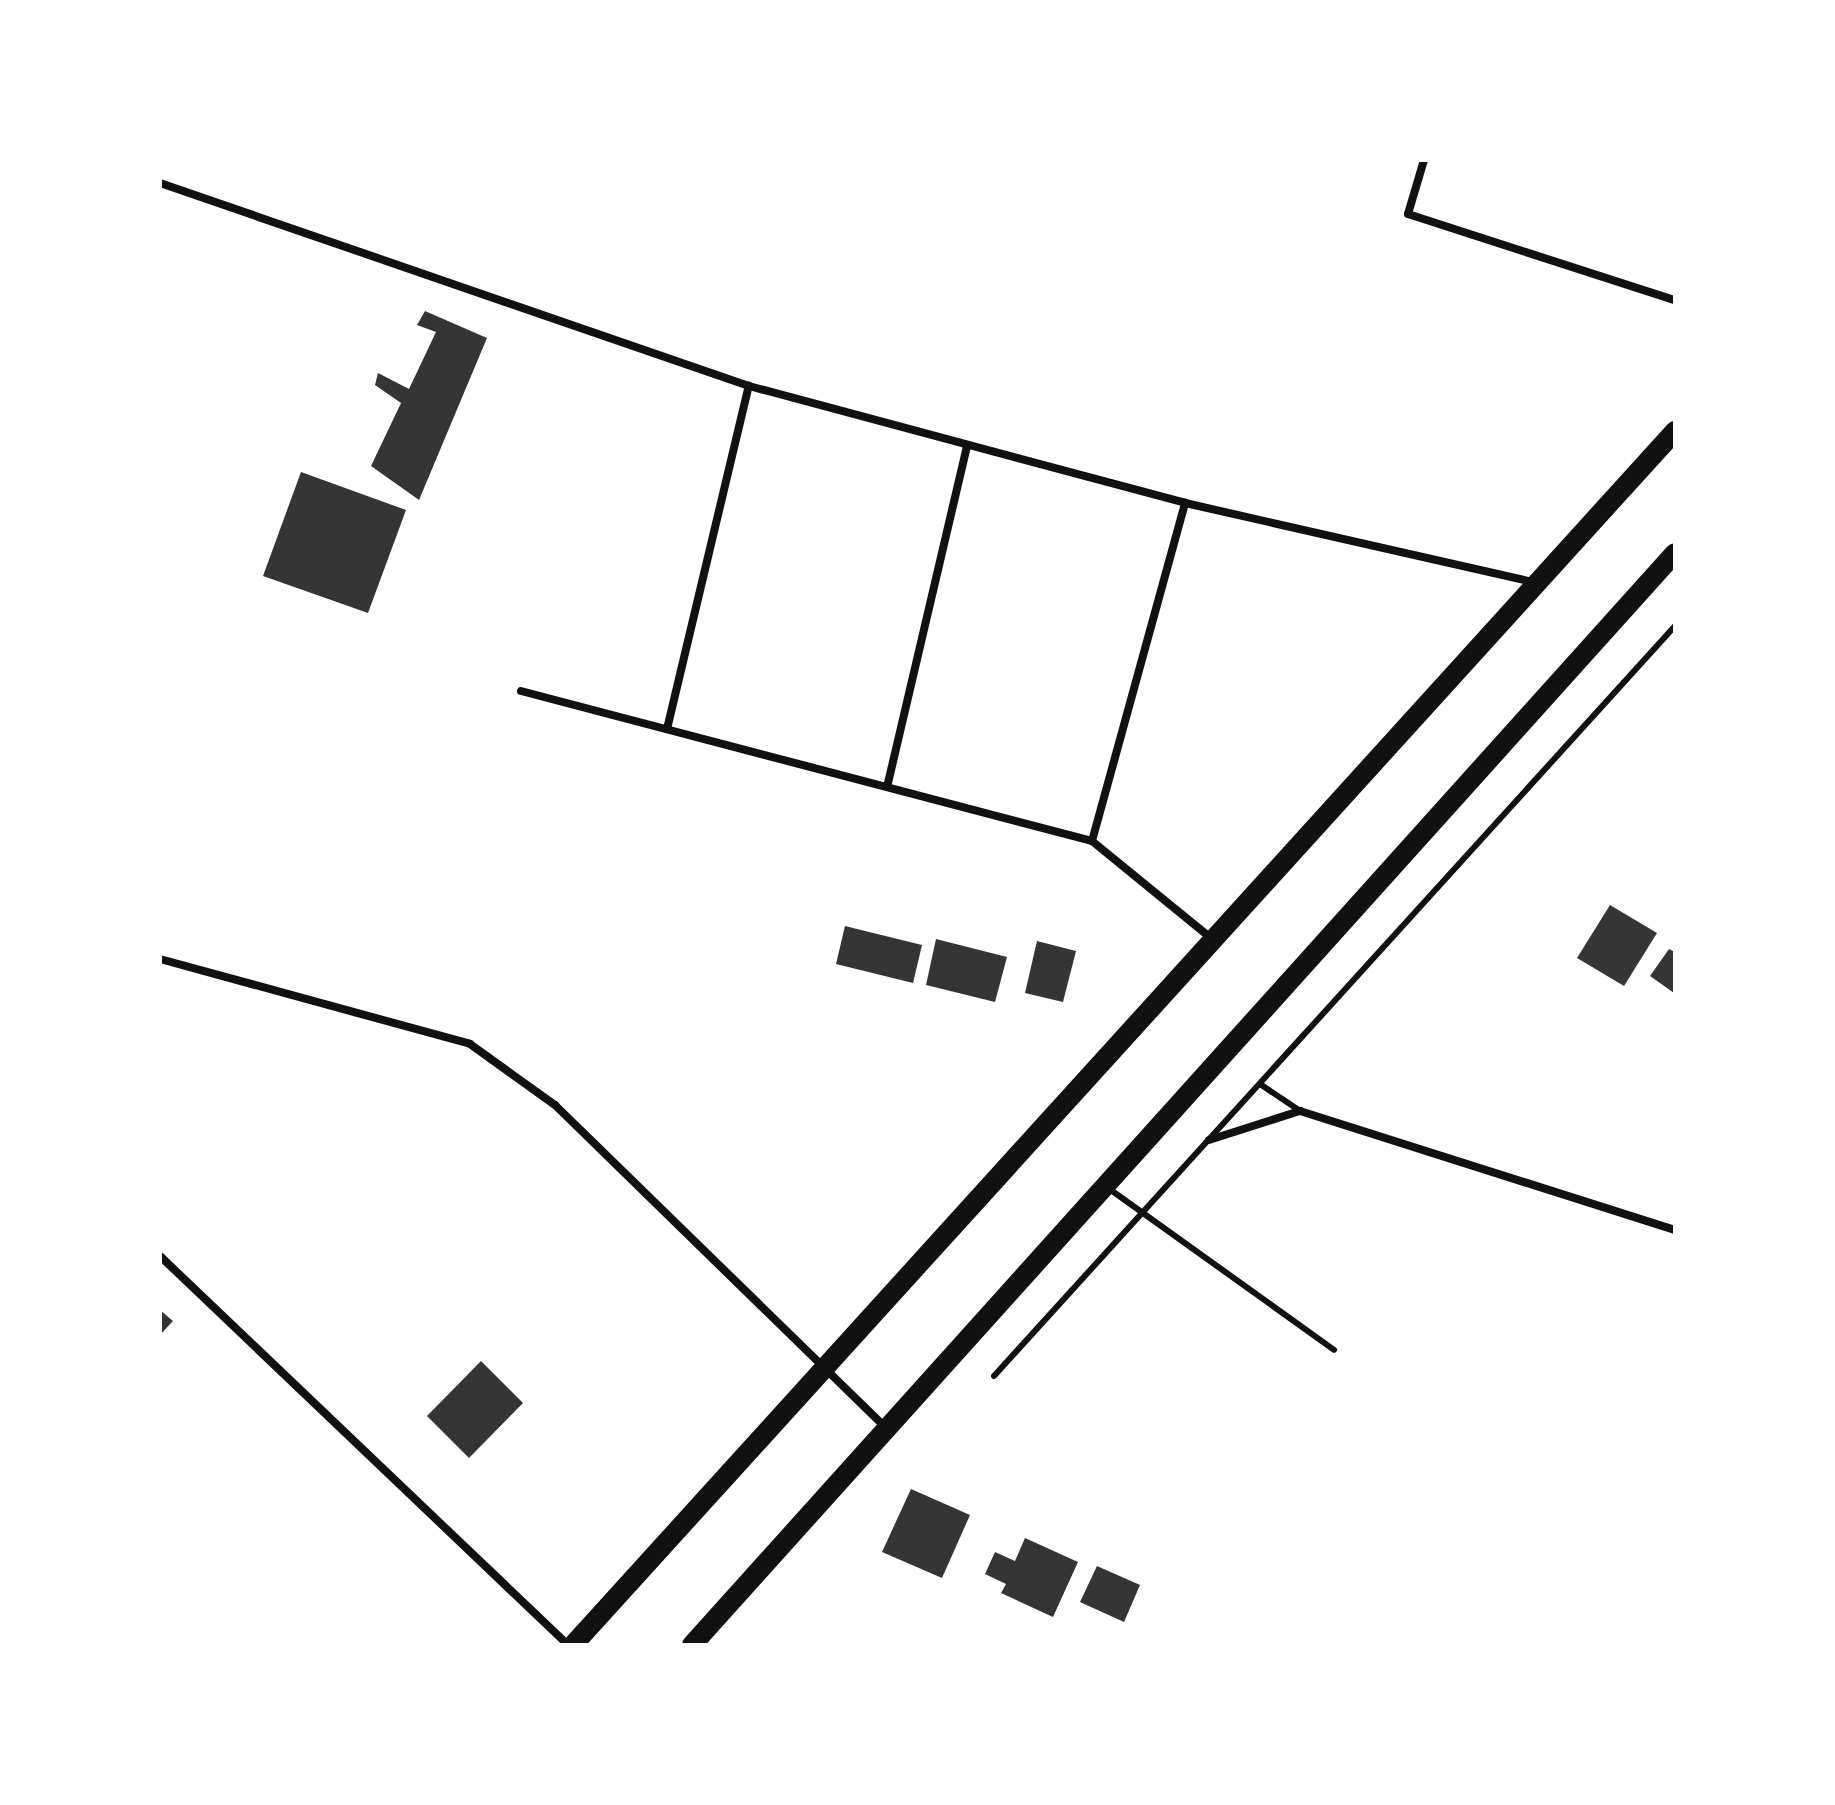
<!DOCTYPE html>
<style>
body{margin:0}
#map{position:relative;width:1835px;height:1805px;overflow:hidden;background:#fff;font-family:Bitter,serif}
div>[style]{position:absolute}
.building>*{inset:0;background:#353535}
.service>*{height:6px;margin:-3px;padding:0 3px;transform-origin:3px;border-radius:3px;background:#111}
.minor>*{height:8px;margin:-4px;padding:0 4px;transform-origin:4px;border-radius:4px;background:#111}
.primary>*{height:20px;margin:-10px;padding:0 10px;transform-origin:10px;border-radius:10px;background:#111}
span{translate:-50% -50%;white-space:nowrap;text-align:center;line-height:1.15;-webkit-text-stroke:8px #fff;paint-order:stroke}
.frame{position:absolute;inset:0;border:162px solid #fff;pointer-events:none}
</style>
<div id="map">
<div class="building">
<i style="clip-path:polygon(425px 311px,487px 338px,419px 500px,371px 466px,401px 403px,375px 385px,378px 373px,409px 389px,436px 332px,417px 325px)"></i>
<i style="clip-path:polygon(301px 472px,406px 510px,368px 613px,263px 576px)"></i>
<i style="clip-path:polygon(1610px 905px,1657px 933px,1624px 986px,1577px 958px)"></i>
<i style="clip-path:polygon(845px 926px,922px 945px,913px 983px,836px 964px)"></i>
<i style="clip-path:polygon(936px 939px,1007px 957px,995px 1002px,926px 985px)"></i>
<i style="clip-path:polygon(1037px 941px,1076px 951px,1063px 1002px,1025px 993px)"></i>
<i style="clip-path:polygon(1669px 949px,1675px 952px,1674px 993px,1650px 976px)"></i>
<i style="clip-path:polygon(160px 1310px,173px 1321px,160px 1335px)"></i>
<i style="clip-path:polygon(481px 1361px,523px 1403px,469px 1458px,427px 1416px)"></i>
<i style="clip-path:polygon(911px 1489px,970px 1515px,942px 1578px,882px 1552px)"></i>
<i style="clip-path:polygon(1025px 1538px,1078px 1562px,1053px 1617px,1001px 1593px,1006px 1584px,985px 1574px,995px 1552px,1015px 1561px)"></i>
<i style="clip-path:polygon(1097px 1566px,1140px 1585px,1124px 1622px,1080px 1602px)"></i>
</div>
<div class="service">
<i style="left:1260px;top:1084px;width:48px;rotate:34deg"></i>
<i style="left:1108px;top:1188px;width:278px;rotate:35.6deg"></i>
<i style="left:994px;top:1376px;width:1013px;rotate:-47.76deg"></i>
</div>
<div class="minor">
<i style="left:1424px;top:160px;width:56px;rotate:106.5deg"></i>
<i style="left:1408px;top:214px;width:281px;rotate:17.9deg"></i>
<i style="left:160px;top:183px;width:623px;rotate:19.02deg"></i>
<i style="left:749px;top:386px;width:451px;rotate:15deg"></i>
<i style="left:1185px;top:503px;width:360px;rotate:12.8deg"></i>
<i style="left:521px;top:691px;width:590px;rotate:14.72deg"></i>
<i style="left:1092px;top:841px;width:154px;rotate:39.2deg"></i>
<i style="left:667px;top:729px;width:353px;rotate:-76.6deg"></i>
<i style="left:888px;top:783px;width:346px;rotate:-76.8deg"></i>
<i style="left:1092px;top:841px;width:351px;rotate:-74.6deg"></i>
<i style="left:160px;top:959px;width:321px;rotate:15.3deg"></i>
<i style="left:470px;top:1044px;width:105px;rotate:35.7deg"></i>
<i style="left:555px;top:1105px;width:461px;rotate:44.3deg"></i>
<i style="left:1209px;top:1140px;width:96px;rotate:-17.7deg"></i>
<i style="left:1300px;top:1111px;width:393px;rotate:17.6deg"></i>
<i style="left:160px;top:1256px;width:564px;rotate:43.63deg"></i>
</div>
<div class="primary">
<i style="left:573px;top:1645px;width:1640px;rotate:-47.77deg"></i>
<i style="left:692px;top:1645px;width:1469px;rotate:-48.01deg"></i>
</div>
<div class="frame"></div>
</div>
